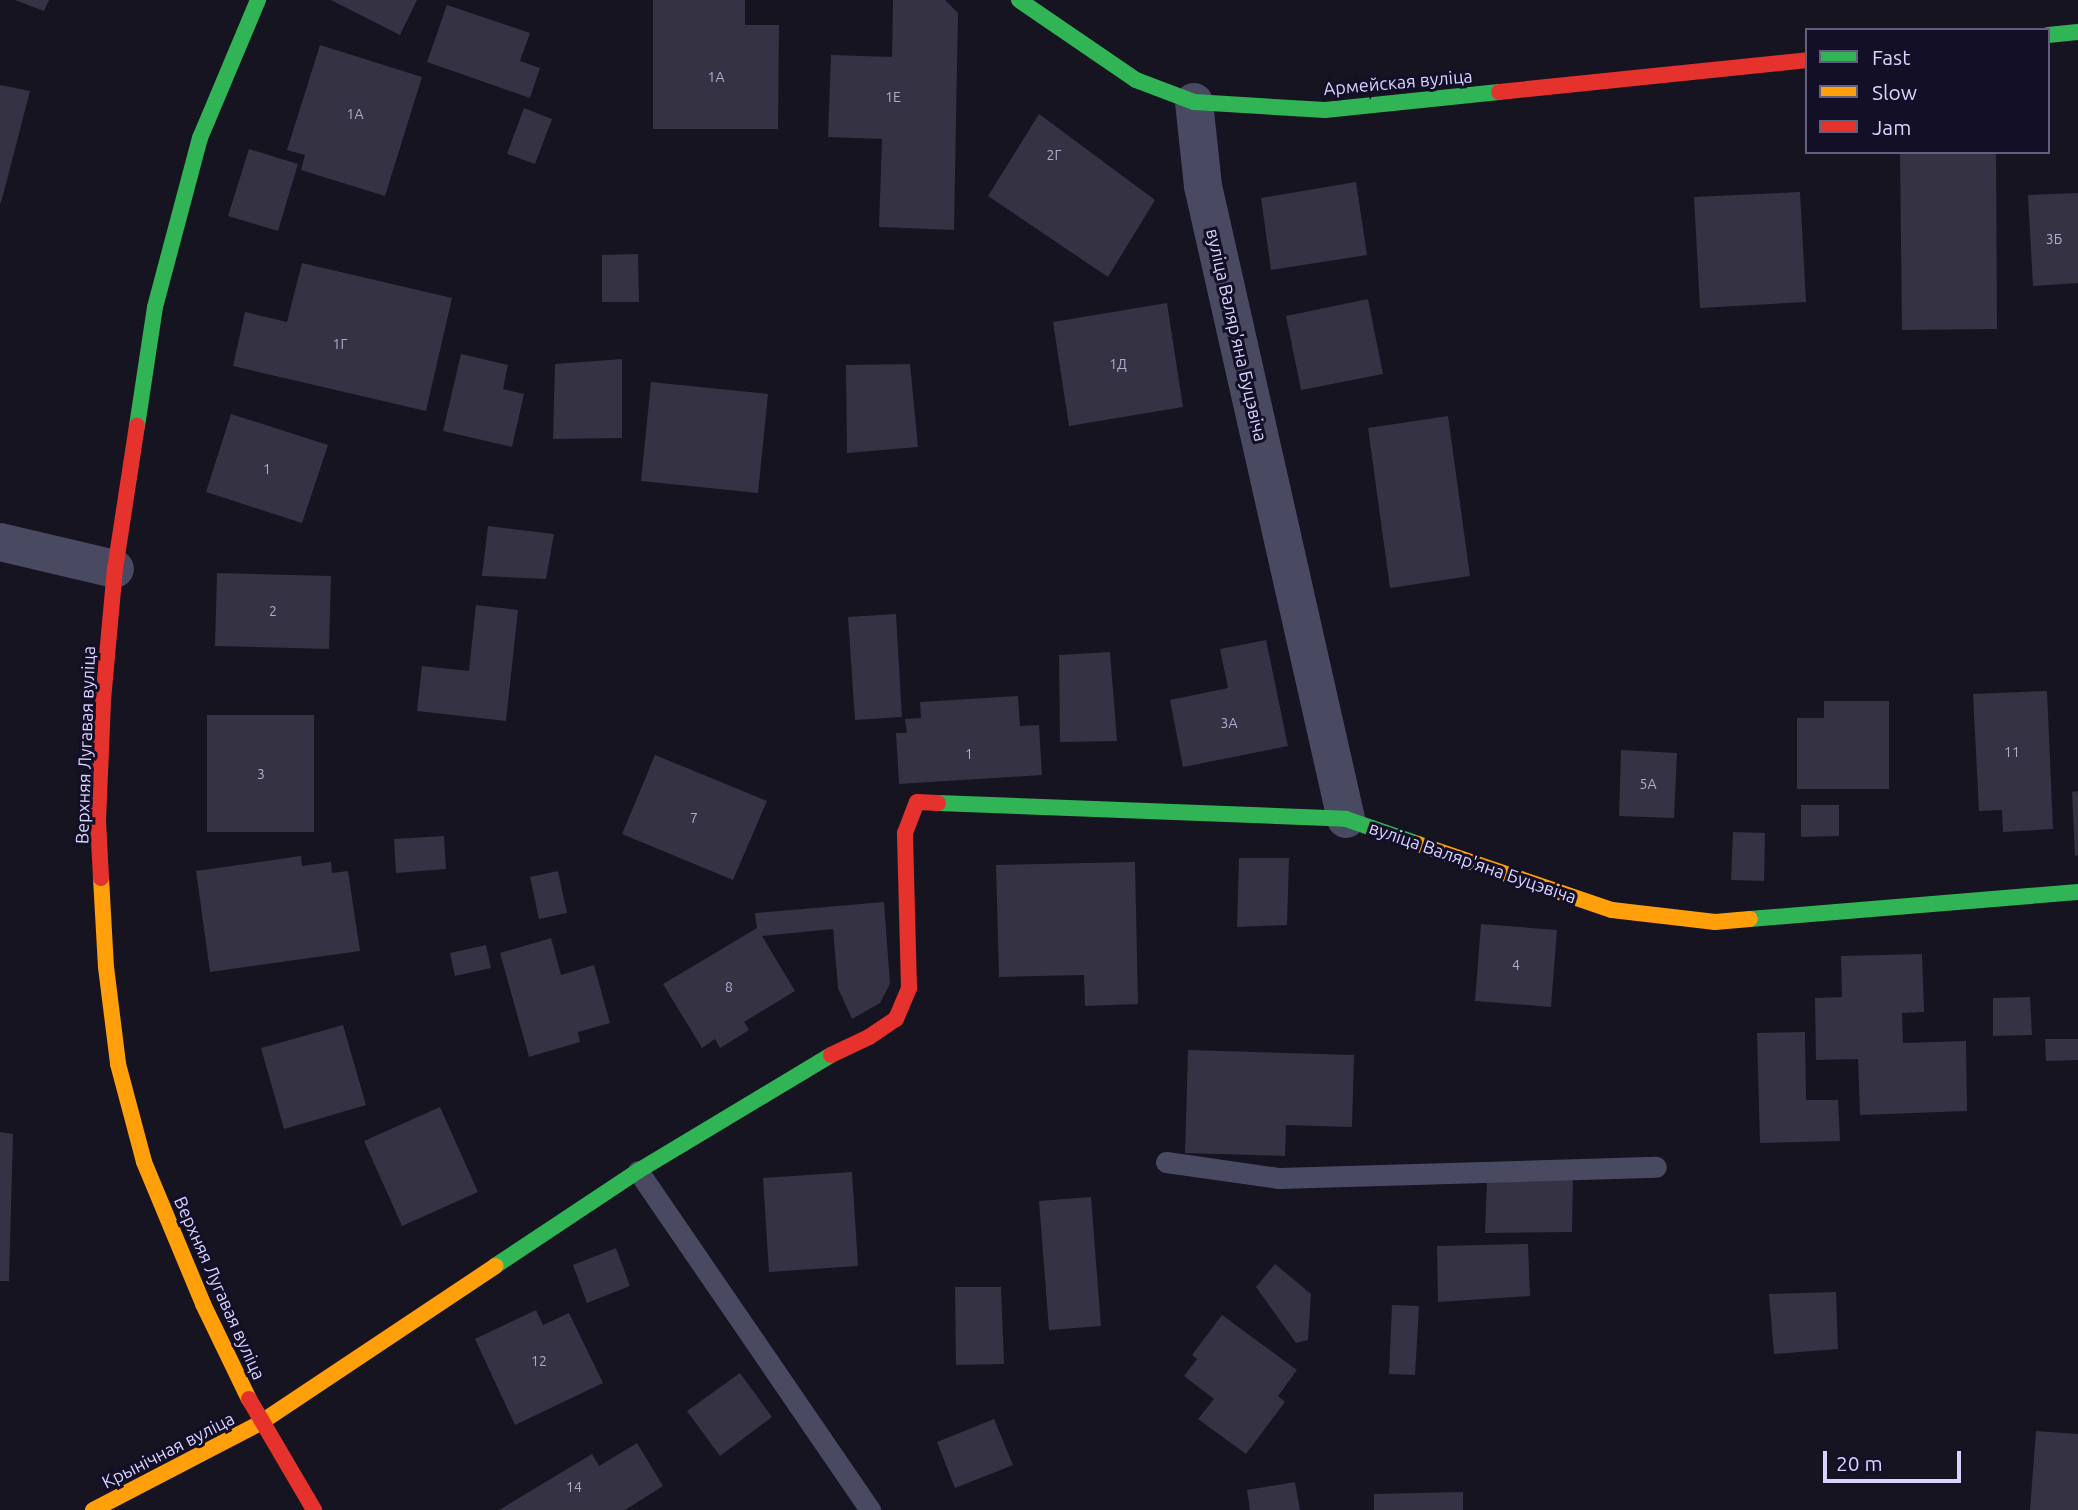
<!DOCTYPE html>
<meta charset="utf-8">
<style>
body{margin:0}
#map{position:relative;width:2078px;height:1510px;overflow:hidden;background:#161421;font-family:Ubuntu,sans-serif}
div>[style]{position:absolute}
.building>*{inset:0;background:#343243}
.lane>*{height:21px;margin:-10.5px;padding:0 10.5px;transform-origin:10.5px;border-radius:10.5px;background:#4a4962}
.street>*{height:38px;margin:-19px;padding:0 19px;transform-origin:19px;border-radius:19px;background:#4a4962}
.fast>*{height:16px;margin:-8px;padding:0 8px;transform-origin:8px;border-radius:8px;background:#30b455}
.slow>*{height:16px;margin:-8px;padding:0 8px;transform-origin:8px;border-radius:8px;background:#ff9f0a}
.jam>*{height:16px;margin:-8px;padding:0 8px;transform-origin:8px;border-radius:8px;background:#e5322d}
span{translate:-50% -50%;white-space:nowrap;text-align:center;line-height:1.15;-webkit-text-stroke:6px #130f26;paint-order:stroke}
.number-label{font-size:14px;color:#b0acd0}
.number-label span{-webkit-text-stroke-width:0}
.street-label{font-size:18px;color:#d9d4ff}
.legend{position:absolute;left:1805px;top:28px;width:245px;height:126px;box-sizing:border-box;background:#130f26;border:2px solid #625e7d;margin:0;padding:9px 12px;list-style:none;font-size:21px;color:#d9d4ff}
.legend li{display:flex;align-items:center;gap:14px;height:35px}
.legend b{width:35px;border:2px solid #625e7d}
.scale{position:absolute;left:1823px;top:1451px;width:138px;height:32px;box-sizing:border-box;border:4px solid #d9d4ff;border-top:0;padding-left:9px;font-size:21px;line-height:24px;white-space:nowrap;color:#d9d4ff;-webkit-text-stroke:5px #130f26;paint-order:stroke}
</style>
<div id="map">
<div class="building">
<i style="clip-path:polygon(15px 0,49px 0,44px 11px)"></i>
<i style="clip-path:polygon(331px 0,417px 0,400px 35px)"></i>
<i style="clip-path:polygon(653px 0,745px 0,745px 25px,779px 25px,778px 129px,653px 129px)"></i>
<i style="clip-path:polygon(893px 0,945px 0,958px 13px,954px 230px,879px 227px,882px 139px,828px 137px,831px 55px,892px 57px)"></i>
<i style="clip-path:polygon(447px 5px,530px 33px,520px 61px,540px 68px,530px 98px,427px 62px)"></i>
<i style="clip-path:polygon(320px 45px,422px 77px,385px 196px,301px 170px,305px 155px,287px 150px)"></i>
<i style="clip-path:polygon(0 85px,30px 91px,1px 203px,0 203px)"></i>
<i style="clip-path:polygon(524px 108px,552px 119px,535px 164px,507px 154px)"></i>
<i style="clip-path:polygon(1039px 114px,1155px 200px,1108px 277px,988px 196px)"></i>
<i style="clip-path:polygon(249px 149px,298px 164px,278px 231px,228px 216px)"></i>
<i style="clip-path:polygon(1900px 152px,1996px 152px,1997px 329px,1902px 330px)"></i>
<i style="clip-path:polygon(1356px 182px,1367px 255px,1271px 270px,1261px 198px)"></i>
<i style="clip-path:polygon(1800px 192px,1806px 302px,1700px 308px,1694px 197px)"></i>
<i style="clip-path:polygon(2078px 193px,2078px 283px,2033px 286px,2028px 195px)"></i>
<i style="clip-path:polygon(638px 254px,639px 302px,602px 302px,602px 255px)"></i>
<i style="clip-path:polygon(302px 263px,452px 298px,426px 411px,233px 366px,245px 312px,287px 322px)"></i>
<i style="clip-path:polygon(1368px 299px,1383px 374px,1301px 390px,1286px 316px)"></i>
<i style="clip-path:polygon(1167px 303px,1183px 407px,1069px 426px,1053px 322px)"></i>
<i style="clip-path:polygon(461px 354px,508px 365px,503px 389px,524px 394px,512px 447px,443px 431px)"></i>
<i style="clip-path:polygon(622px 359px,622px 438px,553px 439px,555px 364px)"></i>
<i style="clip-path:polygon(910px 364px,918px 447px,847px 453px,846px 365px)"></i>
<i style="clip-path:polygon(651px 382px,768px 394px,758px 493px,641px 481px)"></i>
<i style="clip-path:polygon(231px 414px,328px 445px,302px 523px,206px 492px)"></i>
<i style="clip-path:polygon(1448px 416px,1470px 576px,1390px 588px,1368px 428px)"></i>
<i style="clip-path:polygon(488px 526px,554px 534px,546px 579px,482px 576px)"></i>
<i style="clip-path:polygon(217px 573px,331px 576px,329px 649px,215px 646px)"></i>
<i style="clip-path:polygon(476px 605px,518px 610px,506px 721px,417px 711px,422px 666px,469px 671px)"></i>
<i style="clip-path:polygon(896px 614px,902px 717px,855px 720px,848px 617px)"></i>
<i style="clip-path:polygon(1266px 640px,1288px 746px,1183px 767px,1170px 700px,1228px 688px,1220px 649px)"></i>
<i style="clip-path:polygon(1110px 652px,1117px 741px,1060px 742px,1059px 655px)"></i>
<i style="clip-path:polygon(2047px 691px,2053px 829px,2003px 832px,2002px 810px,1979px 811px,1973px 694px)"></i>
<i style="clip-path:polygon(1018px 696px,1020px 726px,1039px 725px,1042px 775px,899px 784px,896px 733px,907px 733px,905px 719px,921px 718px,920px 702px)"></i>
<i style="clip-path:polygon(1824px 701px,1889px 701px,1889px 789px,1797px 789px,1797px 718px,1824px 718px)"></i>
<i style="clip-path:polygon(207px 715px,314px 715px,314px 832px,207px 832px)"></i>
<i style="clip-path:polygon(1621px 750px,1677px 753px,1674px 818px,1619px 816px)"></i>
<i style="clip-path:polygon(655px 755px,767px 801px,733px 880px,622px 834px)"></i>
<i style="clip-path:polygon(2078px 791px,2078px 855px,2075px 856px,2072px 792px)"></i>
<i style="clip-path:polygon(1801px 805px,1839px 805px,1839px 836px,1801px 837px)"></i>
<i style="clip-path:polygon(1733px 832px,1765px 833px,1764px 881px,1731px 880px)"></i>
<i style="clip-path:polygon(444px 836px,446px 869px,396px 873px,394px 839px)"></i>
<i style="clip-path:polygon(301px 856px,302px 866px,331px 862px,332px 873px,348px 871px,360px 951px,210px 972px,196px 871px)"></i>
<i style="clip-path:polygon(1239px 858px,1289px 858px,1287px 925px,1237px 927px)"></i>
<i style="clip-path:polygon(1135px 862px,1138px 1004px,1085px 1006px,1084px 975px,999px 977px,996px 865px)"></i>
<i style="clip-path:polygon(558px 871px,567px 913px,539px 919px,530px 877px)"></i>
<i style="clip-path:polygon(884px 902px,890px 984px,880px 1003px,852px 1019px,838px 988px,833px 929px,762px 936px,795px 991px,744px 1022px,749px 1030px,720px 1048px,715px 1039px,702px 1048px,663px 984px,757px 928px,755px 913px)"></i>
<i style="clip-path:polygon(1481px 924px,1557px 930px,1551px 1007px,1475px 1001px)"></i>
<i style="clip-path:polygon(551px 938px,561px 975px,594px 965px,610px 1023px,578px 1032px,580px 1042px,529px 1057px,500px 953px)"></i>
<i style="clip-path:polygon(486px 945px,491px 968px,455px 976px,450px 953px)"></i>
<i style="clip-path:polygon(1922px 954px,1924px 1012px,1902px 1013px,1903px 1043px,1966px 1041px,1967px 1111px,1860px 1115px,1858px 1059px,1816px 1060px,1815px 998px,1842px 997px,1841px 956px)"></i>
<i style="clip-path:polygon(2030px 997px,2032px 1035px,1993px 1036px,1993px 998px)"></i>
<i style="clip-path:polygon(343px 1025px,366px 1105px,284px 1129px,261px 1048px)"></i>
<i style="clip-path:polygon(1805px 1032px,1806px 1100px,1838px 1100px,1840px 1141px,1760px 1143px,1757px 1033px)"></i>
<i style="clip-path:polygon(2045px 1039px,2078px 1039px,2078px 1060px,2046px 1061px)"></i>
<i style="clip-path:polygon(1188px 1050px,1354px 1055px,1352px 1127px,1286px 1125px,1285px 1156px,1185px 1153px)"></i>
<i style="clip-path:polygon(440px 1107px,478px 1192px,402px 1226px,364px 1141px)"></i>
<i style="clip-path:polygon(0 1132px,13px 1134px,9px 1281px,0 1281px)"></i>
<i style="clip-path:polygon(852px 1172px,858px 1266px,769px 1272px,763px 1178px)"></i>
<i style="clip-path:polygon(1573px 1178px,1572px 1232px,1485px 1233px,1487px 1180px)"></i>
<i style="clip-path:polygon(1091px 1197px,1101px 1326px,1049px 1330px,1039px 1201px)"></i>
<i style="clip-path:polygon(1528px 1244px,1530px 1296px,1438px 1302px,1437px 1246px)"></i>
<i style="clip-path:polygon(616px 1248px,630px 1286px,587px 1303px,573px 1265px)"></i>
<i style="clip-path:polygon(1275px 1264px,1311px 1294px,1308px 1340px,1296px 1343px,1256px 1287px)"></i>
<i style="clip-path:polygon(955px 1287px,1001px 1287px,1004px 1364px,956px 1365px)"></i>
<i style="clip-path:polygon(1836px 1292px,1838px 1349px,1774px 1354px,1769px 1294px)"></i>
<i style="clip-path:polygon(1392px 1305px,1419px 1306px,1415px 1375px,1389px 1374px)"></i>
<i style="clip-path:polygon(536px 1310px,543px 1325px,569px 1313px,603px 1383px,515px 1425px,475px 1339px)"></i>
<i style="clip-path:polygon(1222px 1315px,1297px 1370px,1278px 1396px,1285px 1402px,1246px 1454px,1198px 1419px,1214px 1399px,1184px 1376px,1197px 1359px,1192px 1355px)"></i>
<i style="clip-path:polygon(740px 1373px,772px 1417px,720px 1456px,687px 1411px)"></i>
<i style="clip-path:polygon(994px 1419px,1013px 1465px,955px 1488px,937px 1442px)"></i>
<i style="clip-path:polygon(2036px 1431px,2078px 1434px,2078px 1510px,2030px 1510px)"></i>
<i style="clip-path:polygon(637px 1443px,663px 1486px,625px 1510px,499px 1510px,592px 1454px,599px 1466px)"></i>
<i style="clip-path:polygon(1295px 1482px,1300px 1510px,1250px 1510px,1247px 1490px)"></i>
<i style="clip-path:polygon(1463px 1492px,1463px 1510px,1374px 1510px,1374px 1494px)"></i>
</div>
<div class="lane">
<i style="left:1166px;top:1162px;width:114px;rotate:8.1deg"></i>
<i style="left:1279px;top:1178px;width:377px;rotate:-1.7deg"></i>
<i style="left:638px;top:1171px;width:411px;rotate:55.6deg"></i>
</div>
<div class="street">
<i style="left:1194px;top:102px;width:84px;rotate:83.9deg"></i>
<i style="left:1203px;top:186px;width:649px;rotate:77.27deg"></i>
<i style="left:0;top:542px;width:118px;rotate:13.2deg"></i>
</div>
<div class="fast">
<i style="left:1019px;top:0;width:142px;rotate:34.4deg"></i>
<i style="left:1136px;top:80px;width:62px;rotate:20.8deg"></i>
<i style="left:1194px;top:102px;width:131px;rotate:3.5deg"></i>
<i style="left:1325px;top:110px;width:175px;rotate:-5.9deg"></i>
<i style="left:2048px;top:35px;width:30px;rotate:-6deg"></i>
<i style="left:137px;top:426px;width:120px;rotate:-81.4deg"></i>
<i style="left:155px;top:307px;width:175px;rotate:-75.1deg"></i>
<i style="left:200px;top:138px;width:150px;rotate:-67.2deg"></i>
<i style="left:938px;top:803px;width:408px;rotate:2.2deg"></i>
<i style="left:1346px;top:819px;width:76px;rotate:19.1deg"></i>
<i style="left:1750px;top:919px;width:329px;rotate:-4.7deg"></i>
<i style="left:495px;top:1266px;width:172px;rotate:-33.6deg"></i>
<i style="left:638px;top:1171px;width:225px;rotate:-31deg"></i>
</div>
<div class="slow">
<i style="left:1418px;top:844px;width:205px;rotate:18.8deg"></i>
<i style="left:1612px;top:910px;width:104px;rotate:6.6deg"></i>
<i style="left:1715px;top:922px;width:35px;rotate:-5deg"></i>
<i style="left:101px;top:878px;width:89px;rotate:86.8deg"></i>
<i style="left:106px;top:967px;width:98px;rotate:82.9deg"></i>
<i style="left:118px;top:1064px;width:101px;rotate:75.1deg"></i>
<i style="left:144px;top:1162px;width:154px;rotate:67.4deg"></i>
<i style="left:203px;top:1304px;width:106px;rotate:64.2deg"></i>
<i style="left:93px;top:1510px;width:188px;rotate:-27.5deg"></i>
<i style="left:260px;top:1423px;width:283px;rotate:-33.7deg"></i>
</div>
<div class="jam">
<i style="left:1499px;top:92px;width:310px;rotate:-5.9deg"></i>
<i style="left:101px;top:878px;width:57px;rotate:-93deg"></i>
<i style="left:98px;top:821px;width:121px;rotate:-87.6deg"></i>
<i style="left:103px;top:700px;width:132px;rotate:-84.8deg"></i>
<i style="left:115px;top:569px;width:145px;rotate:-81.3deg"></i>
<i style="left:831px;top:1055px;width:42px;rotate:-25.3deg"></i>
<i style="left:869px;top:1037px;width:32px;rotate:-34deg"></i>
<i style="left:896px;top:1019px;width:34px;rotate:-67deg"></i>
<i style="left:909px;top:988px;width:155px;rotate:-91.5deg"></i>
<i style="left:905px;top:833px;width:33px;rotate:-69deg"></i>
<i style="left:917px;top:802px;width:21px;rotate:3deg"></i>
<i style="left:249px;top:1399px;width:129px;rotate:59.6deg"></i>
</div>
<div class="number-label">
<span style="left:716px;top:77px">1А</span>
<span style="left:893px;top:97px">1Е</span>
<span style="left:355px;top:114px">1А</span>
<span style="left:1054px;top:155px">2Г</span>
<span style="left:2054px;top:239px">3Б</span>
<span style="left:340px;top:344px">1Г</span>
<span style="left:1118px;top:364px">1Д</span>
<span style="left:267px;top:469px">1</span>
<span style="left:273px;top:611px">2</span>
<span style="left:1229px;top:723px">3А</span>
<span style="left:2012px;top:752px">11</span>
<span style="left:969px;top:754px">1</span>
<span style="left:261px;top:774px">3</span>
<span style="left:1648px;top:784px">5А</span>
<span style="left:694px;top:818px">7</span>
<span style="left:1516px;top:965px">4</span>
<span style="left:729px;top:987px">8</span>
<span style="left:539px;top:1361px">12</span>
<span style="left:574px;top:1487px">14</span>
</div>
<div class="street-label">
<span style="left:1398px;top:82px;rotate:-5deg">Армейская вуліца</span>
<span style="left:1237px;top:335px;rotate:77deg">вуліца Валяр'яна Буцэвіча</span>
<span style="left:85px;top:745px;rotate:-88deg">Верхняя Лугавая вуліца</span>
<span style="left:1473px;top:862px;rotate:19deg">вуліца Валяр'яна Буцэвіча</span>
<span style="left:220px;top:1288px;rotate:66deg">Верхняя Лугавая вуліца</span>
<span style="left:168px;top:1450px;rotate:-27deg">Крынічная вуліца</span>
</div>
<ul class="legend">
<li><b style="height:9px;background:#30b455"></b>Fast</li>
<li><b style="height:9px;background:#ff9f0a"></b>Slow</li>
<li><b style="height:9px;background:#e5322d"></b>Jam</li>
</ul>
<div class="scale">20 m</div>
</div>
